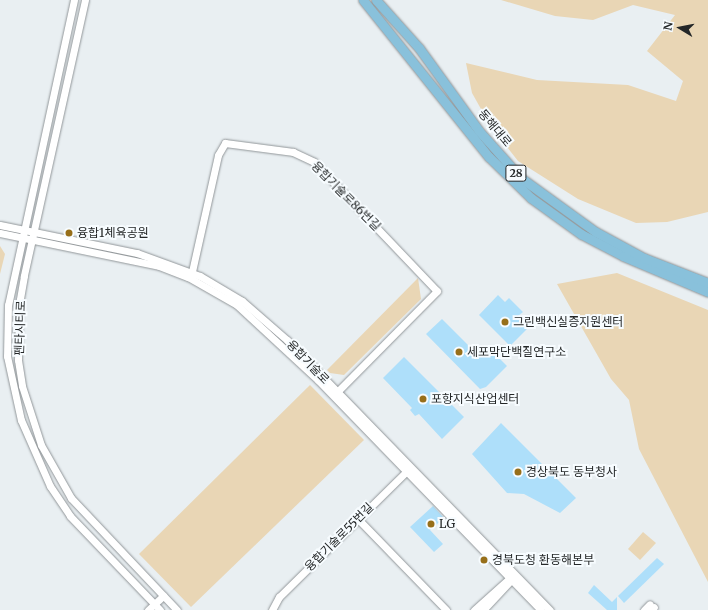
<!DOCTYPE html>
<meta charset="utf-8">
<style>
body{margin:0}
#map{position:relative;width:708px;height:610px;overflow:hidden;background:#e9eff2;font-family:Merriweather,"Noto Sans KR",serif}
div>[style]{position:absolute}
.green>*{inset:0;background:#e9d6b5}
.building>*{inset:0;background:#aedffa}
.roads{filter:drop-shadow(0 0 1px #919699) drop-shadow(0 0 1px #919699)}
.minor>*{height:7px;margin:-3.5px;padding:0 3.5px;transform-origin:3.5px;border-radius:3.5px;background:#fff}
.major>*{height:9px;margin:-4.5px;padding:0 4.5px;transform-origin:4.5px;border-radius:4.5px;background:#89c1db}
.dots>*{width:11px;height:11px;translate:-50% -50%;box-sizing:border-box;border:2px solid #f7fcff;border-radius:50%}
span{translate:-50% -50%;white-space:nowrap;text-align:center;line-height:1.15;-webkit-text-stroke:4px #f7fcff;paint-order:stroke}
.shield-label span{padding:1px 3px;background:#f7fcff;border:1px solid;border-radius:3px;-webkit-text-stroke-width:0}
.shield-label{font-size:11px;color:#242728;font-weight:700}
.street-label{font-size:12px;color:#242728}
.poi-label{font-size:12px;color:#242728}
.left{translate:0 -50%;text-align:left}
.north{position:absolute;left:660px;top:8px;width:40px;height:40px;-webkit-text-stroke:3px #f7fcff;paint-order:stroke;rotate:280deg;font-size:11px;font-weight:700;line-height:16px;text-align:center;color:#242728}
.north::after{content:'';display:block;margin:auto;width:14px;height:18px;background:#242728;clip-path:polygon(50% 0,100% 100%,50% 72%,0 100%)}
</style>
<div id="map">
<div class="green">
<i style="clip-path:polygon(501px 0,708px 0,708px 212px,667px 222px,636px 223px,578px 199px,518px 161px,490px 125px,472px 93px,466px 63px,537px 80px,628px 85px,676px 101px,683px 81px,647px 51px,675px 15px,633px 5px,593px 20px,555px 16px)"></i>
<i style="clip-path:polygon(0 246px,5px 254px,0 274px)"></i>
<i style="clip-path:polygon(617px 273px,708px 310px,708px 582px,639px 449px,629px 400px,611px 379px,557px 284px)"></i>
<i style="clip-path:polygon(418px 278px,421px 299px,344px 375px,330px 373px,327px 370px)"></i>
<i style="clip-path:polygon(310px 385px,364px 440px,191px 607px,139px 554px)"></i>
<i style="clip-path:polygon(643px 532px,656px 543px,640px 560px,628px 549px)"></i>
</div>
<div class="building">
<i style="clip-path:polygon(498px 295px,505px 302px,509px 298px,523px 312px,518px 316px,529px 327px,510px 346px,479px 315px)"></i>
<i style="clip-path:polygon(442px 319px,479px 356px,488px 347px,507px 366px,486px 387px,480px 389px,426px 334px)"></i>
<i style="clip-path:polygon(404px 357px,464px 417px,442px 439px,419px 414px,415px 416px,410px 410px,412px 408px,383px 378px)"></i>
<i style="clip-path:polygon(501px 423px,576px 498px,560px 513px,524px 494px,507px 493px,472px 454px)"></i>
<i style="clip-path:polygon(433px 506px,444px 518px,430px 530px,443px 544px,434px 552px,410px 527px)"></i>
<i style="clip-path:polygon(657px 558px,664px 564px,624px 603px,618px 596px)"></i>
<i style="clip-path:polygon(594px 585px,612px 602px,617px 597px,617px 610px,607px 610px,588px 593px)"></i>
</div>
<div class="roads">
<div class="minor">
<i style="left:74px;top:0;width:312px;rotate:102.2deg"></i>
<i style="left:8px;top:305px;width:51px;rotate:91.1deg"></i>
<i style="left:7px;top:356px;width:66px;rotate:77.7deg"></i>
<i style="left:21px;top:420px;width:72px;rotate:66.3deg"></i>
<i style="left:50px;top:486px;width:36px;rotate:56deg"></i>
<i style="left:70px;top:516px;width:130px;rotate:46.2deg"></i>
<i style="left:85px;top:0;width:283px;rotate:102.5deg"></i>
<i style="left:24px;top:276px;width:28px;rotate:100deg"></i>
<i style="left:19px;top:304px;width:56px;rotate:91deg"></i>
<i style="left:18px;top:360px;width:26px;rotate:81deg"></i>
<i style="left:22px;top:386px;width:62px;rotate:72.1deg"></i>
<i style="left:41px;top:445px;width:61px;rotate:60.5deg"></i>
<i style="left:71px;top:498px;width:154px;rotate:46.6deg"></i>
<i style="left:0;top:225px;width:140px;rotate:11.6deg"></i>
<i style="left:137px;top:253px;width:67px;rotate:20.1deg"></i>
<i style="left:200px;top:276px;width:49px;rotate:30.8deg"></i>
<i style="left:242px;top:301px;width:60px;rotate:40.9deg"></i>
<i style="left:287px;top:340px;width:377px;rotate:45.8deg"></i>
<i style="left:0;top:233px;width:162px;rotate:11.7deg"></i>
<i style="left:159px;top:266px;width:31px;rotate:21deg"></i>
<i style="left:188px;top:277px;width:56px;rotate:29.7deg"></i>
<i style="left:237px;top:305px;width:110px;rotate:42.8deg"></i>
<i style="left:318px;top:380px;width:320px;rotate:45.9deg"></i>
<i style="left:191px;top:276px;width:124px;rotate:-77.4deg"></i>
<i style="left:218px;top:155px;width:14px;rotate:-60deg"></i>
<i style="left:225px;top:143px;width:69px;rotate:7.5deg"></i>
<i style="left:293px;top:152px;width:23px;rotate:25deg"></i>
<i style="left:314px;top:162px;width:178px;rotate:46.4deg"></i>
<i style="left:437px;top:291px;width:145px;rotate:134.7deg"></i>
<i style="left:357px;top:518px;width:128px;rotate:45.9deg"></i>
<i style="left:148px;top:610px;width:21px;rotate:-43deg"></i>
<i style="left:272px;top:610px;width:15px;rotate:-62deg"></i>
<i style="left:279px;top:597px;width:182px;rotate:-44.6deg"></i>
<i style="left:474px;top:610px;width:52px;rotate:-41.9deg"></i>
<i style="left:483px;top:610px;width:45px;rotate:-46.8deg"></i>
<i style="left:644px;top:610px;width:8px;rotate:-45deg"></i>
<i style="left:651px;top:610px;width:4px;rotate:-45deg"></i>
</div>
<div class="major">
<i style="left:363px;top:0;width:201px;rotate:51.3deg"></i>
<i style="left:489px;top:157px;width:59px;rotate:44.3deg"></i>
<i style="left:531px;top:198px;width:62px;rotate:35.8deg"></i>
<i style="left:581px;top:234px;width:47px;rotate:27.6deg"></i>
<i style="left:623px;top:256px;width:92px;rotate:23deg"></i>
<i style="left:376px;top:0;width:64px;rotate:48.1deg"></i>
<i style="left:419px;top:48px;width:102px;rotate:54.1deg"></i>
<i style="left:479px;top:131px;width:63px;rotate:48.2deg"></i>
<i style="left:521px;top:178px;width:92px;rotate:35.8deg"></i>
<i style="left:596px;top:232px;width:55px;rotate:28.4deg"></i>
<i style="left:644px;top:258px;width:69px;rotate:21.3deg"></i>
</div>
</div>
<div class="dots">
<i style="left:69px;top:233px;background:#976f1a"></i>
<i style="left:505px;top:322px;background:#976f1a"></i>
<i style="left:459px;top:352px;background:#976f1a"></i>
<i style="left:423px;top:399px;background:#976f1a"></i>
<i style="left:518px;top:472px;background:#976f1a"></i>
<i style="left:431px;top:524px;background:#976f1a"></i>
<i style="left:484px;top:560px;background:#976f1a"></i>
</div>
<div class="shield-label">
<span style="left:516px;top:173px">28</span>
</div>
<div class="street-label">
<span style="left:495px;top:128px;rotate:50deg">동해대로</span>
<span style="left:346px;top:196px;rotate:45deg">융합기술로86번길</span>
<span style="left:20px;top:328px;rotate:-88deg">펜타시티로</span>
<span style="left:308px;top:362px;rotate:46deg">융합기술로</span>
<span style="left:339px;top:537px;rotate:-45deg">융합기술로55번길</span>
</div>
<div class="poi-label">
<span class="left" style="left:77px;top:233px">융합1체육공원</span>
<span class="left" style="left:513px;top:322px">그린백신실증지원센터</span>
<span class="left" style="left:467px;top:352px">세포막단백질연구소</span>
<span class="left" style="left:431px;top:399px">포항지식산업센터</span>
<span class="left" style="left:526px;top:472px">경상북도 동부청사</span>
<span class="left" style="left:439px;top:524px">LG</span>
<span class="left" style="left:492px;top:560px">경북도청 환동해본부</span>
</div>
<div class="north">N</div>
</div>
